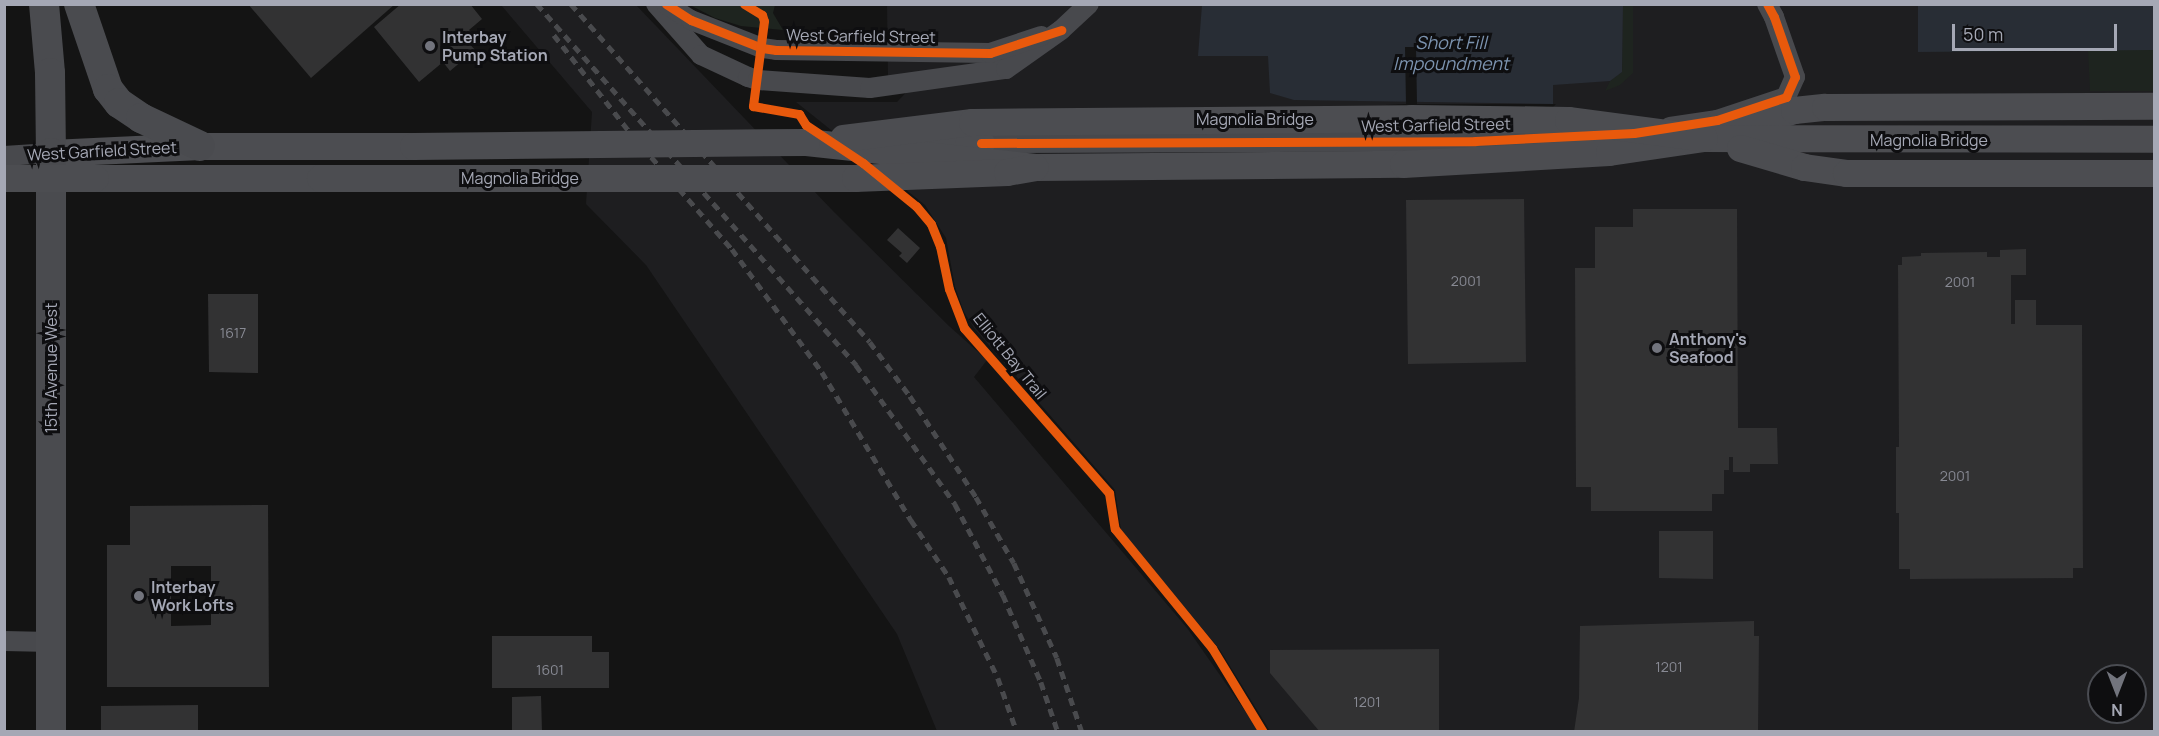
<!DOCTYPE html>
<style>
body{margin:0}
#map{position:relative;width:2159px;height:736px;overflow:hidden;background:#141414;font-family:Manrope,sans-serif}
div>[style]{position:absolute}
.built>*{inset:0;background:#1e1e20}
.green>*{inset:0;background:#1e241f}
.water>*{inset:0;background:#282d35}
.pier>*{inset:0;background:#141414}
.building>*{inset:0;background:#323233}
.street>*{height:20px;margin:-10px;padding:0 10px;transform-origin:10px;border-radius:10px;background:#48494d}
.secondary>*{height:27px;margin:-13.5px;padding:0 13.5px;transform-origin:13.5px;border-radius:13.5px;background:#4c4d51}
.primary>*{height:30px;margin:-15px;padding:0 15px;transform-origin:15px;border-radius:15px;background:#4a4b4f}
.rail>*{height:4.5px;margin-top:-2.25px;transform-origin:0;background:repeating-linear-gradient(90deg,#494a4d 0 8px,transparent 0 14px)}
.secondary-bridge>*{height:27px;margin:-13.5px;padding:0 13.5px;transform-origin:13.5px;border-radius:13.5px;background:#4c4d51}
.cycleway>*{height:9px;margin:-4.5px;padding:0 4.5px;transform-origin:4.5px;border-radius:4.5px;background:#e8590c}
.dots>*{width:16px;height:16px;translate:-50% -50%;box-sizing:border-box;border:3px solid #0e0e10;border-radius:50%}
span{translate:-50% -50%;white-space:nowrap;text-align:center;line-height:1.15;-webkit-text-stroke:6px #0e0e10;paint-order:stroke}
.number-label{font-size:14px;color:#888a94}
.number-label span{-webkit-text-stroke-width:0}
.street-label{font-size:16px;color:#a5a8b5}
.poi-label{font-size:16px;color:#a5a8b5;font-weight:700}
.left{translate:0 -50%;text-align:left}
.water-label{font-size:18px;color:#7c93af;font-style:italic}
.frame{position:absolute;inset:0;border:6px solid #a5a8b5;pointer-events:none}
.north{position:absolute;left:2087px;top:664px;width:60px;height:60px;box-sizing:border-box;background:#0e0e10;border:2px solid #4a4c52;border-radius:50%;rotate:180deg;font-size:16px;font-weight:700;line-height:24px;text-align:center;color:#a5a8b5}
.north::after{content:'';display:block;margin:auto;width:21px;height:27px;background:#72747d;clip-path:polygon(50% 0,100% 100%,50% 72%,0 100%)}
.scale{position:absolute;left:1952px;top:24px;width:165px;height:27px;box-sizing:border-box;border:3px solid #a5a8b5;border-top:0;padding-left:8px;font-size:18px;line-height:21px;white-space:nowrap;color:#a5a8b5;-webkit-text-stroke:4px #0e0e10;paint-order:stroke}
</style>
<div id="map">
<div class="built">
<i style="clip-path:polygon(evenodd,887px 4px,1918px 4px,1918px 52px,2088px 51px,2154px 91px,2154px 731px,1270px 731px,1220px 650px,1121px 530px,1115px 490px,974px 328px,964px 312px,955px 287px,946px 238px,925px 205px,796px 102px,897px 102px,917px 81px,888px 78px,887px 4px,2099px 676px,2135px 676px,2135px 712px,2099px 712px,2099px 676px)"></i>
<i style="clip-path:polygon(501px 5px,636px 5px,834px 212px,949px 326px,987px 360px,974px 377px,1187px 628px,1259px 731px,937px 731px,897px 634px,646px 265px,586px 204px,592px 112px)"></i>
</div>
<div class="green">
<i style="clip-path:polygon(690px 5px,775px 5px,773px 13px,783px 30px,741px 26px,715px 18px)"></i>
<i style="clip-path:polygon(1623px 5px,1633px 5px,1633px 73px,1620px 85px,1605px 91px,1610px 81px,1622px 72px)"></i>
<i style="clip-path:polygon(2154px 5px,2154px 91px,2090px 91px,2088px 51px,1918px 52px)"></i>
</div>
<div class="water">
<i style="clip-path:polygon(1202px 5px,1623px 5px,1622px 72px,1610px 81px,1553px 85px,1553px 104px,1294px 100px,1270px 93px,1268px 56px,1198px 56px)"></i>
<i style="clip-path:polygon(1918px 5px,2154px 5px,2154px 50px,1918px 52px)"></i>
</div>
<div class="pier">
<i style="clip-path:polygon(1405px 47px,1416px 47px,1417px 104px,1556px 104px,1553px 107px,1385px 105px,1406px 104px)"></i>
</div>
<div class="building">
<i style="clip-path:polygon(248px 4px,395px 4px,311px 78px)"></i>
<i style="clip-path:polygon(401px 4px,470px 4px,482px 19px,469px 30px,474px 35px,467px 41px,475px 50px,450px 71px,443px 62px,419px 82px,374px 27px)"></i>
<i style="clip-path:polygon(1524px 199px,1526px 362px,1408px 364px,1406px 200px)"></i>
<i style="clip-path:polygon(1633px 209px,1737px 209px,1738px 428px,1777px 428px,1778px 464px,1750px 464px,1750px 472px,1733px 472px,1733px 457px,1729px 457px,1729px 470px,1724px 470px,1724px 494px,1712px 494px,1712px 511px,1591px 511px,1591px 487px,1576px 487px,1575px 268px,1595px 268px,1595px 227px,1633px 227px)"></i>
<i style="clip-path:polygon(898px 228px,920px 248px,907px 263px,899px 256px,902px 253px,887px 240px)"></i>
<i style="clip-path:polygon(2026px 249px,2026px 275px,2011px 275px,2011px 324px,2015px 324px,2015px 300px,2036px 300px,2036px 325px,2082px 325px,2083px 568px,2073px 568px,2073px 578px,1910px 579px,1910px 569px,1899px 569px,1899px 513px,1896px 513px,1896px 447px,1899px 447px,1898px 265px,1902px 265px,1902px 257px,1921px 256px,1921px 253px,1987px 252px,1987px 257px,2000px 257px,2000px 250px)"></i>
<i style="clip-path:polygon(208px 294px,258px 294px,258px 373px,209px 372px)"></i>
<i style="clip-path:polygon(evenodd,268px 505px,269px 687px,107px 687px,107px 545px,130px 545px,130px 506px,268px 505px,171px 566px,211px 566px,211px 625px,171px 626px,171px 566px)"></i>
<i style="clip-path:polygon(1659px 531px,1713px 531px,1713px 579px,1659px 578px)"></i>
<i style="clip-path:polygon(1754px 621px,1754px 636px,1759px 636px,1758px 732px,1574px 732px,1579px 698px,1580px 626px)"></i>
<i style="clip-path:polygon(492px 636px,592px 636px,592px 652px,609px 652px,609px 688px,492px 688px)"></i>
<i style="clip-path:polygon(1439px 649px,1439px 732px,1320px 732px,1270px 673px,1270px 650px)"></i>
<i style="clip-path:polygon(541px 696px,542px 732px,512px 732px,512px 697px)"></i>
<i style="clip-path:polygon(198px 705px,198px 732px,101px 732px,101px 706px)"></i>
</div>
<div class="street">
<i style="left:656px;top:4px;width:68px;rotate:48.6deg"></i>
<i style="left:701px;top:55px;width:52px;rotate:25.1deg"></i>
<i style="left:748px;top:77px;width:10px;rotate:17deg"></i>
<i style="left:758px;top:80px;width:112px;rotate:4.1deg"></i>
<i style="left:870px;top:88px;width:137px;rotate:-8deg"></i>
<i style="left:1006px;top:69px;width:67px;rotate:-35.3deg"></i>
<i style="left:1061px;top:30px;width:38px;rotate:-43deg"></i>
<i style="left:666px;top:4px;width:30px;rotate:33deg"></i>
<i style="left:691px;top:20px;width:76px;rotate:21.5deg"></i>
<i style="left:762px;top:48px;width:14px;rotate:8deg"></i>
<i style="left:776px;top:50px;width:214px;rotate:0.8deg"></i>
<i style="left:990px;top:53px;width:54px;rotate:-18.4deg"></i>
<i style="left:1670px;top:127px;width:48px;rotate:-8.5deg"></i>
<i style="left:1717px;top:120px;width:73px;rotate:-18.4deg"></i>
<i style="left:1786px;top:97px;width:22px;rotate:-66deg"></i>
<i style="left:1795px;top:77px;width:64px;rotate:-109.3deg"></i>
<i style="left:1774px;top:17px;width:15px;rotate:-118deg"></i>
<i style="left:981px;top:143px;width:494px;rotate:-0.2deg"></i>
<i style="left:1475px;top:141px;width:134px;rotate:-3deg"></i>
<i style="left:4px;top:156px;width:47px;rotate:-3.7deg"></i>
<i style="left:4px;top:641px;width:47px;rotate:1.2deg"></i>
</div>
<div class="secondary">
<i style="left:1728px;top:131px;width:69px;rotate:-17.7deg"></i>
<i style="left:1794px;top:110px;width:31px;rotate:-6deg"></i>
<i style="left:1825px;top:107px;width:329px;rotate:-0.2deg"></i>
<i style="left:915px;top:138px;width:53px"></i>
<i style="left:968px;top:138px;width:14px;rotate:21deg"></i>
<i style="left:806px;top:142px;width:230px;rotate:6.2deg"></i>
<i style="left:1035px;top:167px;width:368px;rotate:-0.5deg"></i>
<i style="left:1403px;top:164px;width:206px;rotate:-3.3deg"></i>
<i style="left:1609px;top:152px;width:96px;rotate:-8.4deg"></i>
<i style="left:1704px;top:138px;width:450px;rotate:0.1deg"></i>
<i style="left:1740px;top:148px;width:67px;rotate:16.5deg"></i>
<i style="left:1804px;top:167px;width:42px;rotate:8.1deg"></i>
<i style="left:1846px;top:173px;width:308px"></i>
<i style="left:51px;top:153px;width:149px;rotate:-2.7deg"></i>
<i style="left:200px;top:146px;width:213px"></i>
<i style="left:95px;top:178px;width:225px"></i>
</div>
<div class="primary">
<i style="left:44px;top:4px;width:69px;rotate:85deg"></i>
<i style="left:50px;top:73px;width:80px;rotate:89.3deg"></i>
<i style="left:51px;top:153px;width:579px;rotate:90deg"></i>
<i style="left:79px;top:4px;width:90px;rotate:71.2deg"></i>
<i style="left:108px;top:89px;width:18px;rotate:52deg"></i>
<i style="left:119px;top:103px;width:27px;rotate:34deg"></i>
<i style="left:141px;top:118px;width:65px;rotate:25.4deg"></i>
</div>
<div class="rail">
<i style="left:537px;top:4px;width:482px;rotate:48.5deg"></i>
<i style="left:856px;top:365px;width:171px;rotate:54.5deg"></i>
<i style="left:955px;top:504px;width:103px;rotate:62.2deg"></i>
<i style="left:1003px;top:595px;width:95px;rotate:66.4deg"></i>
<i style="left:1041px;top:682px;width:53px;rotate:71.2deg"></i>
<i style="left:571px;top:4px;width:451px;rotate:48.5deg"></i>
<i style="left:870px;top:342px;width:67px;rotate:53.5deg"></i>
<i style="left:910px;top:396px;width:121px;rotate:56.8deg"></i>
<i style="left:976px;top:497px;width:76px;rotate:60.1deg"></i>
<i style="left:1014px;top:563px;width:104px;rotate:65.6deg"></i>
<i style="left:1057px;top:658px;width:78px;rotate:71.3deg"></i>
<i style="left:554px;top:35px;width:128px;rotate:52deg"></i>
<i style="left:633px;top:136px;width:150px;rotate:48.8deg"></i>
<i style="left:732px;top:249px;width:152px;rotate:53.8deg"></i>
<i style="left:822px;top:372px;width:173px;rotate:59deg"></i>
<i style="left:911px;top:520px;width:69px;rotate:56.3deg"></i>
<i style="left:949px;top:577px;width:112px;rotate:64.1deg"></i>
<i style="left:998px;top:678px;width:57px;rotate:70.6deg"></i>
</div>
<div class="secondary-bridge">
<i style="left:843px;top:138px;width:130px;rotate:-7.1deg"></i>
<i style="left:972px;top:122px;width:439px;rotate:-0.5deg"></i>
<i style="left:1411px;top:118px;width:157px;rotate:0.7deg"></i>
<i style="left:1568px;top:120px;width:137px;rotate:7.5deg"></i>
<i style="left:413px;top:146px;width:393px;rotate:-0.6deg"></i>
<i style="left:4px;top:178px;width:91px"></i>
<i style="left:320px;top:178px;width:535px"></i>
<i style="left:855px;top:178px;width:152px;rotate:-2.3deg"></i>
<i style="left:1007px;top:172px;width:28px;rotate:-10deg"></i>
</div>
<div class="cycleway">
<i style="left:666px;top:4px;width:30px;rotate:33deg"></i>
<i style="left:691px;top:20px;width:76px;rotate:21.5deg"></i>
<i style="left:762px;top:48px;width:14px;rotate:8deg"></i>
<i style="left:776px;top:50px;width:214px;rotate:0.8deg"></i>
<i style="left:990px;top:53px;width:75px;rotate:-17.9deg"></i>
<i style="left:744px;top:4px;width:21px;rotate:31deg"></i>
<i style="left:762px;top:15px;width:6px;rotate:72deg"></i>
<i style="left:764px;top:21px;width:86px;rotate:97.4deg"></i>
<i style="left:753px;top:106px;width:47px;rotate:9.9deg"></i>
<i style="left:799px;top:114px;width:13px;rotate:58deg"></i>
<i style="left:806px;top:125px;width:69px;rotate:33.7deg"></i>
<i style="left:863px;top:163px;width:68px;rotate:39.1deg"></i>
<i style="left:916px;top:206px;width:23px;rotate:50deg"></i>
<i style="left:931px;top:224px;width:24px;rotate:68deg"></i>
<i style="left:940px;top:246px;width:44px;rotate:78.2deg"></i>
<i style="left:949px;top:289px;width:42px;rotate:69deg"></i>
<i style="left:964px;top:328px;width:220px;rotate:48.7deg"></i>
<i style="left:1109px;top:493px;width:36px;rotate:81deg"></i>
<i style="left:1115px;top:529px;width:154px;rotate:50.8deg"></i>
<i style="left:1212px;top:648px;width:98px;rotate:58.7deg"></i>
<i style="left:981px;top:143px;width:494px;rotate:-0.2deg"></i>
<i style="left:1475px;top:141px;width:159px;rotate:-2.9deg"></i>
<i style="left:1634px;top:133px;width:84px;rotate:-8.9deg"></i>
<i style="left:1717px;top:120px;width:73px;rotate:-18.4deg"></i>
<i style="left:1786px;top:97px;width:22px;rotate:-66deg"></i>
<i style="left:1795px;top:77px;width:64px;rotate:-109.3deg"></i>
<i style="left:1774px;top:17px;width:15px;rotate:-118deg"></i>
</div>
<div class="dots">
<i style="left:430px;top:46px;background:#72747d"></i>
<i style="left:1657px;top:348px;background:#72747d"></i>
<i style="left:139px;top:596px;background:#72747d"></i>
</div>
<div class="number-label">
<span style="left:1466px;top:281px">2001</span>
<span style="left:1960px;top:282px">2001</span>
<span style="left:233px;top:333px">1617</span>
<span style="left:1955px;top:476px">2001</span>
<span style="left:1669px;top:667px">1201</span>
<span style="left:550px;top:670px">1601</span>
<span style="left:1367px;top:702px">1201</span>
</div>
<div class="street-label">
<span style="left:861px;top:36px;rotate:1deg">West Garfield Street</span>
<span style="left:1255px;top:119px">Magnolia Bridge</span>
<span style="left:1436px;top:125px;rotate:-1deg">West Garfield Street</span>
<span style="left:1929px;top:140px">Magnolia Bridge</span>
<span style="left:102px;top:151px;rotate:-3deg">West Garfield Street</span>
<span style="left:520px;top:178px">Magnolia Bridge</span>
<span style="left:1010px;top:356px;rotate:51deg">Elliott Bay Trail</span>
<span style="left:51px;top:368px;rotate:-90deg">15th Avenue West</span>
</div>
<div class="poi-label">
<span class="left" style="left:442px;top:46px">Interbay<br>Pump Station</span>
<span class="left" style="left:1669px;top:348px">Anthony's<br>Seafood</span>
<span class="left" style="left:151px;top:596px">Interbay<br>Work Lofts</span>
</div>
<div class="water-label">
<span style="left:1451px;top:53px">Short Fill<br>Impoundment</span>
</div>
<div class="frame"></div>
<div class="north">N</div>
<div class="scale">50 m</div>
</div>
